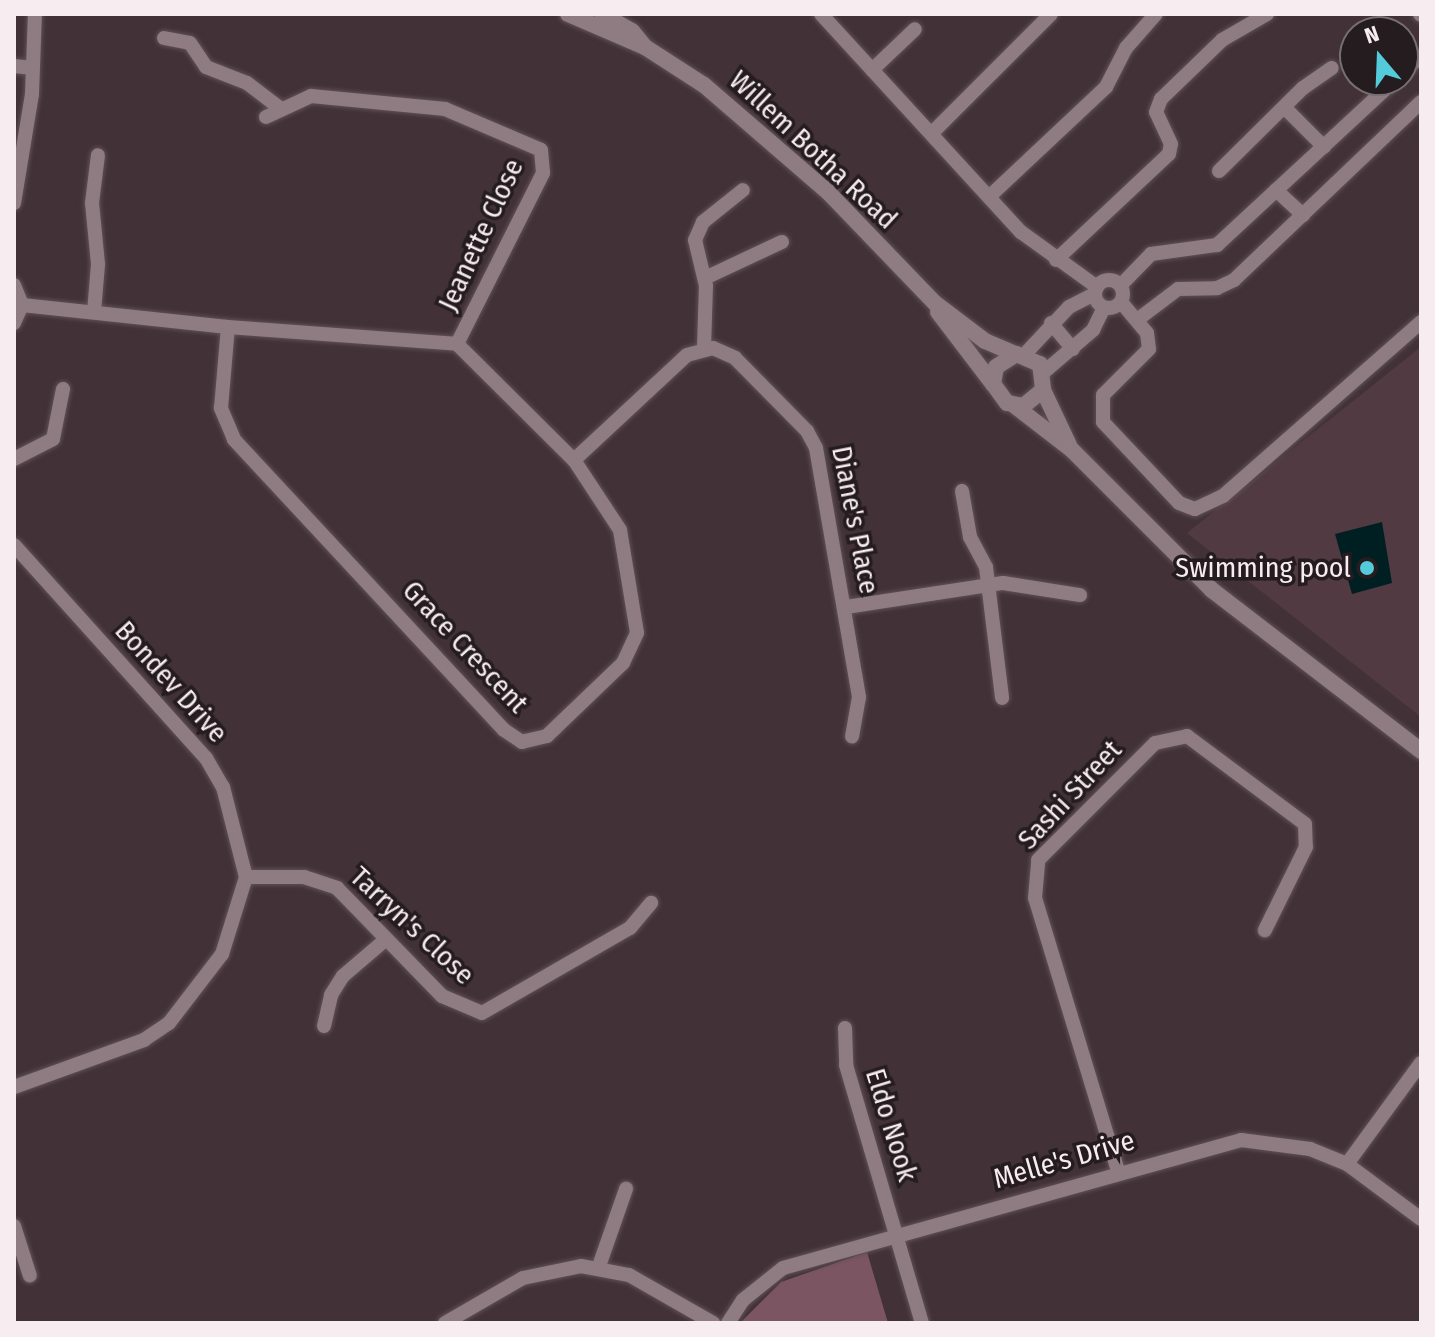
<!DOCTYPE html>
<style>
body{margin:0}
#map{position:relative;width:1435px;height:1337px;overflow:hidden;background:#423238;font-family:"Fira Sans Condensed",sans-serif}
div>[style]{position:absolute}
.built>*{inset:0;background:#513a42}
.green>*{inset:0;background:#7c5562}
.water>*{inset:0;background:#001f23}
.roads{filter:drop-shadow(0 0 2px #5f5155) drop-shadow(0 0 2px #5f5155)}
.minor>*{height:14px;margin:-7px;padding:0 7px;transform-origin:7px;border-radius:7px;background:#8f7c82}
.minor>.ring{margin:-7px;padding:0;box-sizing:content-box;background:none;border:14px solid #8f7c82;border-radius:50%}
.tertiary>*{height:16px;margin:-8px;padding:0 8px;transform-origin:8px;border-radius:8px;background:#8f7c82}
.dots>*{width:22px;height:22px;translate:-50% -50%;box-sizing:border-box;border:4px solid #241c1f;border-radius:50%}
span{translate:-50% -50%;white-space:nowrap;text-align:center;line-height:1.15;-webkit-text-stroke:7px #241c1f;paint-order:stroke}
.street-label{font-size:28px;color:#f7ecf0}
.poi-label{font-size:28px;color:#f7ecf0}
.right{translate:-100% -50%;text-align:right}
.frame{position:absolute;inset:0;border:16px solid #f7ecf0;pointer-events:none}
.north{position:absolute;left:1339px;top:16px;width:80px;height:80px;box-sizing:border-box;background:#241c1f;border:2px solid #786f73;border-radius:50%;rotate:341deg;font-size:22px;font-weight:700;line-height:32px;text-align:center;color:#f7ecf0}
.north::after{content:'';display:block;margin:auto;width:28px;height:36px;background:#53cbdb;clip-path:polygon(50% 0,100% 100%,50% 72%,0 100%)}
</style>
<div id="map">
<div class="built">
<i style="clip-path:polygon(1421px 347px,1421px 717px,1187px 533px)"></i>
</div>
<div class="green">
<i style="clip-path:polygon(867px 1252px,888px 1323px,740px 1323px,781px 1282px)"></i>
</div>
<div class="water">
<i style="clip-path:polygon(1382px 522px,1392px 583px,1352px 594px,1335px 534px)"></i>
</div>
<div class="roads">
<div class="minor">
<i style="left:821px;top:14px;width:296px;rotate:47.5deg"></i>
<i style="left:1021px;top:232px;width:94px;rotate:35.9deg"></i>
<i style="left:1420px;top:14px;width:1px;rotate:45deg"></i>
<i style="left:164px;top:38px;width:26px;rotate:11deg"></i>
<i style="left:190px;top:43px;width:29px;rotate:56deg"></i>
<i style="left:206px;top:67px;width:44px;rotate:21.3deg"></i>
<i style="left:247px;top:83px;width:43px;rotate:37.4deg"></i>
<i style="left:14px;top:66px;width:19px;rotate:6deg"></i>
<i style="left:872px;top:70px;width:59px;rotate:-43.6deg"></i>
<i style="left:1403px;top:72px;width:24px;rotate:-42deg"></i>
<i style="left:1285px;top:108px;width:55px;rotate:45deg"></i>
<i style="left:266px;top:117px;width:50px;rotate:-25deg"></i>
<i style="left:311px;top:96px;width:135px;rotate:5.5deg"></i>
<i style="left:445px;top:109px;width:104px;rotate:23.1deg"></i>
<i style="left:541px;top:150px;width:23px;rotate:85deg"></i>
<i style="left:543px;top:173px;width:191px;rotate:116.7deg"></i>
<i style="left:932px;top:133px;width:168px;rotate:-45deg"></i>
<i style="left:1219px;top:171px;width:118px;rotate:-44.7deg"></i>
<i style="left:1303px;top:88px;width:35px;rotate:-35deg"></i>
<i style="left:1276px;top:190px;width:37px;rotate:43deg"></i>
<i style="left:991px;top:195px;width:158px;rotate:-43.2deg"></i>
<i style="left:1106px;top:87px;width:44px;rotate:-62.9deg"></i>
<i style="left:1126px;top:48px;width:45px;rotate:-48.6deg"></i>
<i style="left:14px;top:203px;width:110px;rotate:-80.6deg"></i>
<i style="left:32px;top:94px;width:80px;rotate:-87.9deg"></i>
<i style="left:1056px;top:260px;width:155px;rotate:-43.2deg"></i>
<i style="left:1169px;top:154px;width:10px;rotate:-79deg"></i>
<i style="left:1171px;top:144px;width:35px;rotate:-115deg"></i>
<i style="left:1156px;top:112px;width:14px;rotate:-69deg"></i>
<i style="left:1161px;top:99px;width:85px;rotate:-44deg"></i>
<i style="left:1222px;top:40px;width:52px;rotate:-30deg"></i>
<i style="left:705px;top:278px;width:85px;rotate:-25.1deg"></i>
<i class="ring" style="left:1095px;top:280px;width:14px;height:14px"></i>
<i style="left:14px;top:285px;width:22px;rotate:68deg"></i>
<i style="left:22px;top:305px;width:20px;rotate:114deg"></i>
<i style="left:1121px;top:285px;width:43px;rotate:-45.9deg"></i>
<i style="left:1151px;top:254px;width:67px;rotate:-7.8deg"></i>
<i style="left:1217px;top:245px;width:243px;rotate:-42.8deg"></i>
<i style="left:1121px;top:302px;width:40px;rotate:50deg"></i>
<i style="left:1147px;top:333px;width:16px;rotate:83deg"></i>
<i style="left:1149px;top:349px;width:65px;rotate:135deg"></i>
<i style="left:1103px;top:395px;width:27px;rotate:90deg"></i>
<i style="left:1103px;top:422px;width:111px;rotate:46.8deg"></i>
<i style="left:1179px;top:503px;width:17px;rotate:21deg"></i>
<i style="left:1195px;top:509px;width:31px;rotate:-25deg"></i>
<i style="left:1223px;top:496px;width:264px;rotate:-41.3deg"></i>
<i style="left:22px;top:305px;width:207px;rotate:6.1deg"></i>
<i style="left:94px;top:312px;width:48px;rotate:-85.2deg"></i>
<i style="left:98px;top:264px;width:61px;rotate:-95.6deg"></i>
<i style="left:92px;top:203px;width:48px;rotate:-82.9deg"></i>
<i style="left:1137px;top:320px;width:51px;rotate:-37.1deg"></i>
<i style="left:1178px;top:289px;width:39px;rotate:-1deg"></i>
<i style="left:1217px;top:288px;width:19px;rotate:-25deg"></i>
<i style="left:1234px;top:280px;width:258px;rotate:-43.6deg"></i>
<i style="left:1051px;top:323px;width:34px;rotate:50deg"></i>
<i style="left:228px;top:327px;width:230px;rotate:4.2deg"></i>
<i style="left:457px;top:344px;width:165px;rotate:44.8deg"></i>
<i style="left:574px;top:460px;width:84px;rotate:56.7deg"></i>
<i style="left:620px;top:530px;width:104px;rotate:80.6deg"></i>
<i style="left:637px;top:633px;width:33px;rotate:115deg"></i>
<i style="left:623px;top:663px;width:105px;rotate:136.2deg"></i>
<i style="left:547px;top:736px;width:26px;rotate:167deg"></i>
<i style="left:522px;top:742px;width:22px;rotate:-146deg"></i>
<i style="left:504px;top:730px;width:397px;rotate:-132.9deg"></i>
<i style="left:234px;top:439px;width:34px;rotate:-113deg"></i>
<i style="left:221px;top:408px;width:81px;rotate:-85.1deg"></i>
<i style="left:704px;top:348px;width:62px;rotate:-88.2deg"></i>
<i style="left:706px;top:286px;width:47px;rotate:-103.4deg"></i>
<i style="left:695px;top:240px;width:20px;rotate:-66deg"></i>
<i style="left:703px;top:222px;width:51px;rotate:-38.7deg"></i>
<i style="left:1025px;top:354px;width:64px;rotate:-46.9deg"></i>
<i style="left:1069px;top:307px;width:29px;rotate:-27deg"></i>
<i style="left:1044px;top:372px;width:65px;rotate:-40.6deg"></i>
<i style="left:1093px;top:330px;width:25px;rotate:-64deg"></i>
<i style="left:14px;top:459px;width:44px;rotate:-27.1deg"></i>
<i style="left:53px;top:439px;width:51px;rotate:-78.7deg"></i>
<i style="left:574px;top:460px;width:154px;rotate:-42.9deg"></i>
<i style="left:687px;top:355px;width:27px;rotate:-15deg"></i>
<i style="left:713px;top:348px;width:24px;rotate:24deg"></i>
<i style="left:735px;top:358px;width:103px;rotate:45.4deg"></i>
<i style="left:807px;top:431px;width:19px;rotate:62deg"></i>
<i style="left:816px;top:448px;width:253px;rotate:80.2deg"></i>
<i style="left:859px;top:697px;width:40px;rotate:100deg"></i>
<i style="left:962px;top:491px;width:47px;rotate:80.1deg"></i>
<i style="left:970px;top:537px;width:34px;rotate:62deg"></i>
<i style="left:986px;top:567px;width:132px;rotate:83deg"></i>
<i style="left:14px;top:545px;width:287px;rotate:48deg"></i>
<i style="left:206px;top:758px;width:34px;rotate:60deg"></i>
<i style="left:223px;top:787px;width:93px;rotate:75.7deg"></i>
<i style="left:246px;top:877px;width:81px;rotate:107.3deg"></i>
<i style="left:222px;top:954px;width:87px;rotate:127.5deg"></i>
<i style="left:169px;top:1023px;width:30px;rotate:146deg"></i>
<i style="left:144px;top:1040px;width:138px;rotate:160.1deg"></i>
<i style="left:846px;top:607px;width:159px;rotate:-8.7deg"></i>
<i style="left:1003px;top:583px;width:78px;rotate:8.9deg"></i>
<i style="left:246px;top:877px;width:58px"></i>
<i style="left:304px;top:877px;width:35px;rotate:18deg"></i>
<i style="left:337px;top:888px;width:151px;rotate:45.8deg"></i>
<i style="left:442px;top:996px;width:43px;rotate:23deg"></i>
<i style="left:482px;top:1013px;width:171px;rotate:-29.9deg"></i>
<i style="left:630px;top:928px;width:33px;rotate:-50deg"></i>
<i style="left:324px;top:1026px;width:32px;rotate:-77deg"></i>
<i style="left:331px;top:995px;width:22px;rotate:-58deg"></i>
<i style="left:343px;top:976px;width:55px;rotate:-40.6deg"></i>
<i style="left:845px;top:1028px;width:37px;rotate:88deg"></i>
<i style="left:846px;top:1065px;width:269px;rotate:73.6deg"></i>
<i style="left:1347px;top:1164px;width:125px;rotate:-53.8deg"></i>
<i style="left:1118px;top:1171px;width:285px;rotate:-106.9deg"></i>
<i style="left:1035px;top:898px;width:38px;rotate:-85deg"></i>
<i style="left:1038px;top:860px;width:165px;rotate:-45deg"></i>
<i style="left:1155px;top:743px;width:33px;rotate:-12deg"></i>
<i style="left:1187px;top:736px;width:147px;rotate:36.7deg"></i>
<i style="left:1305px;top:824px;width:23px;rotate:88deg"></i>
<i style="left:1306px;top:847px;width:93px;rotate:116.3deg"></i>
<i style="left:14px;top:1226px;width:52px;rotate:72.3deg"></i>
<i style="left:599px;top:1266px;width:82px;rotate:-70.7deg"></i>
<i style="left:445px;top:1323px;width:90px;rotate:-30deg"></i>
<i style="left:523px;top:1278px;width:59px;rotate:-11.7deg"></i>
<i style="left:581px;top:1266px;width:49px;rotate:10.6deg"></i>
<i style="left:629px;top:1275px;width:97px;rotate:29.7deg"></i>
<i style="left:728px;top:1323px;width:27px;rotate:-57deg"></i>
<i style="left:743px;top:1300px;width:51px;rotate:-38.7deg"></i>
<i style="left:783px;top:1268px;width:476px;rotate:-15.6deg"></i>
<i style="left:1241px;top:1140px;width:70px;rotate:7.4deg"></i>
<i style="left:1310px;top:1149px;width:40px;rotate:22deg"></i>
<i style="left:1347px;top:1164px;width:92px;rotate:36.6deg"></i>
</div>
<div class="tertiary">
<i style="left:568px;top:14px;width:84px;rotate:23.2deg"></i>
<i style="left:645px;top:47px;width:70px;rotate:32.8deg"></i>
<i style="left:704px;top:85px;width:164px;rotate:40.8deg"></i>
<i style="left:828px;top:192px;width:154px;rotate:46.1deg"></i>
<i style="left:935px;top:303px;width:63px;rotate:37.2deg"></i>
<i style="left:985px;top:341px;width:34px;rotate:23deg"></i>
<i style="left:602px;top:14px;width:34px;rotate:30deg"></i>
<i style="left:632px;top:31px;width:21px;rotate:51deg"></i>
<i style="left:938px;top:312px;width:91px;rotate:52.6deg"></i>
<i style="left:1043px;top:390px;width:26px;rotate:141deg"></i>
<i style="left:1023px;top:406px;width:16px;rotate:-169deg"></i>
<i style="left:1007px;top:403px;width:24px;rotate:-126deg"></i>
<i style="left:993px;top:384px;width:17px;rotate:-80deg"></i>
<i style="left:996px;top:367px;width:24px;rotate:-33deg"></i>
<i style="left:1016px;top:354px;width:26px;rotate:23deg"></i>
<i style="left:1040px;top:364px;width:26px;rotate:83deg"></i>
<i style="left:1043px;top:390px;width:61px;rotate:64.7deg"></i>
<i style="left:1015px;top:406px;width:72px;rotate:37.7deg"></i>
<i style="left:1072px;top:450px;width:198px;rotate:45deg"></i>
<i style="left:1212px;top:590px;width:264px;rotate:37.6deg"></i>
</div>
</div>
<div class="dots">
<i style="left:1367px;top:568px;background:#53cbdb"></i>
</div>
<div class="street-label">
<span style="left:813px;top:150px;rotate:43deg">Willem Botha Road</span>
<span style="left:481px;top:235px;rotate:-65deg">Jeanette Close</span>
<span style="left:855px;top:520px;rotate:79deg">Diane's Place</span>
<span style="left:465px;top:647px;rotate:47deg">Grace Crescent</span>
<span style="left:171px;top:682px;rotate:48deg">Bondev Drive</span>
<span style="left:1070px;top:795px;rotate:-47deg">Sashi Street</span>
<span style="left:412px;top:926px;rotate:43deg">Tarryn's Close</span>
<span style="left:891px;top:1125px;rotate:73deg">Eldo Nook</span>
<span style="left:1064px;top:1160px;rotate:-16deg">Melle's Drive</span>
</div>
<div class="poi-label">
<span class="right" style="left:1351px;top:568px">Swimming pool</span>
</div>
<div class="frame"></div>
<div class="north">N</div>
</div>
